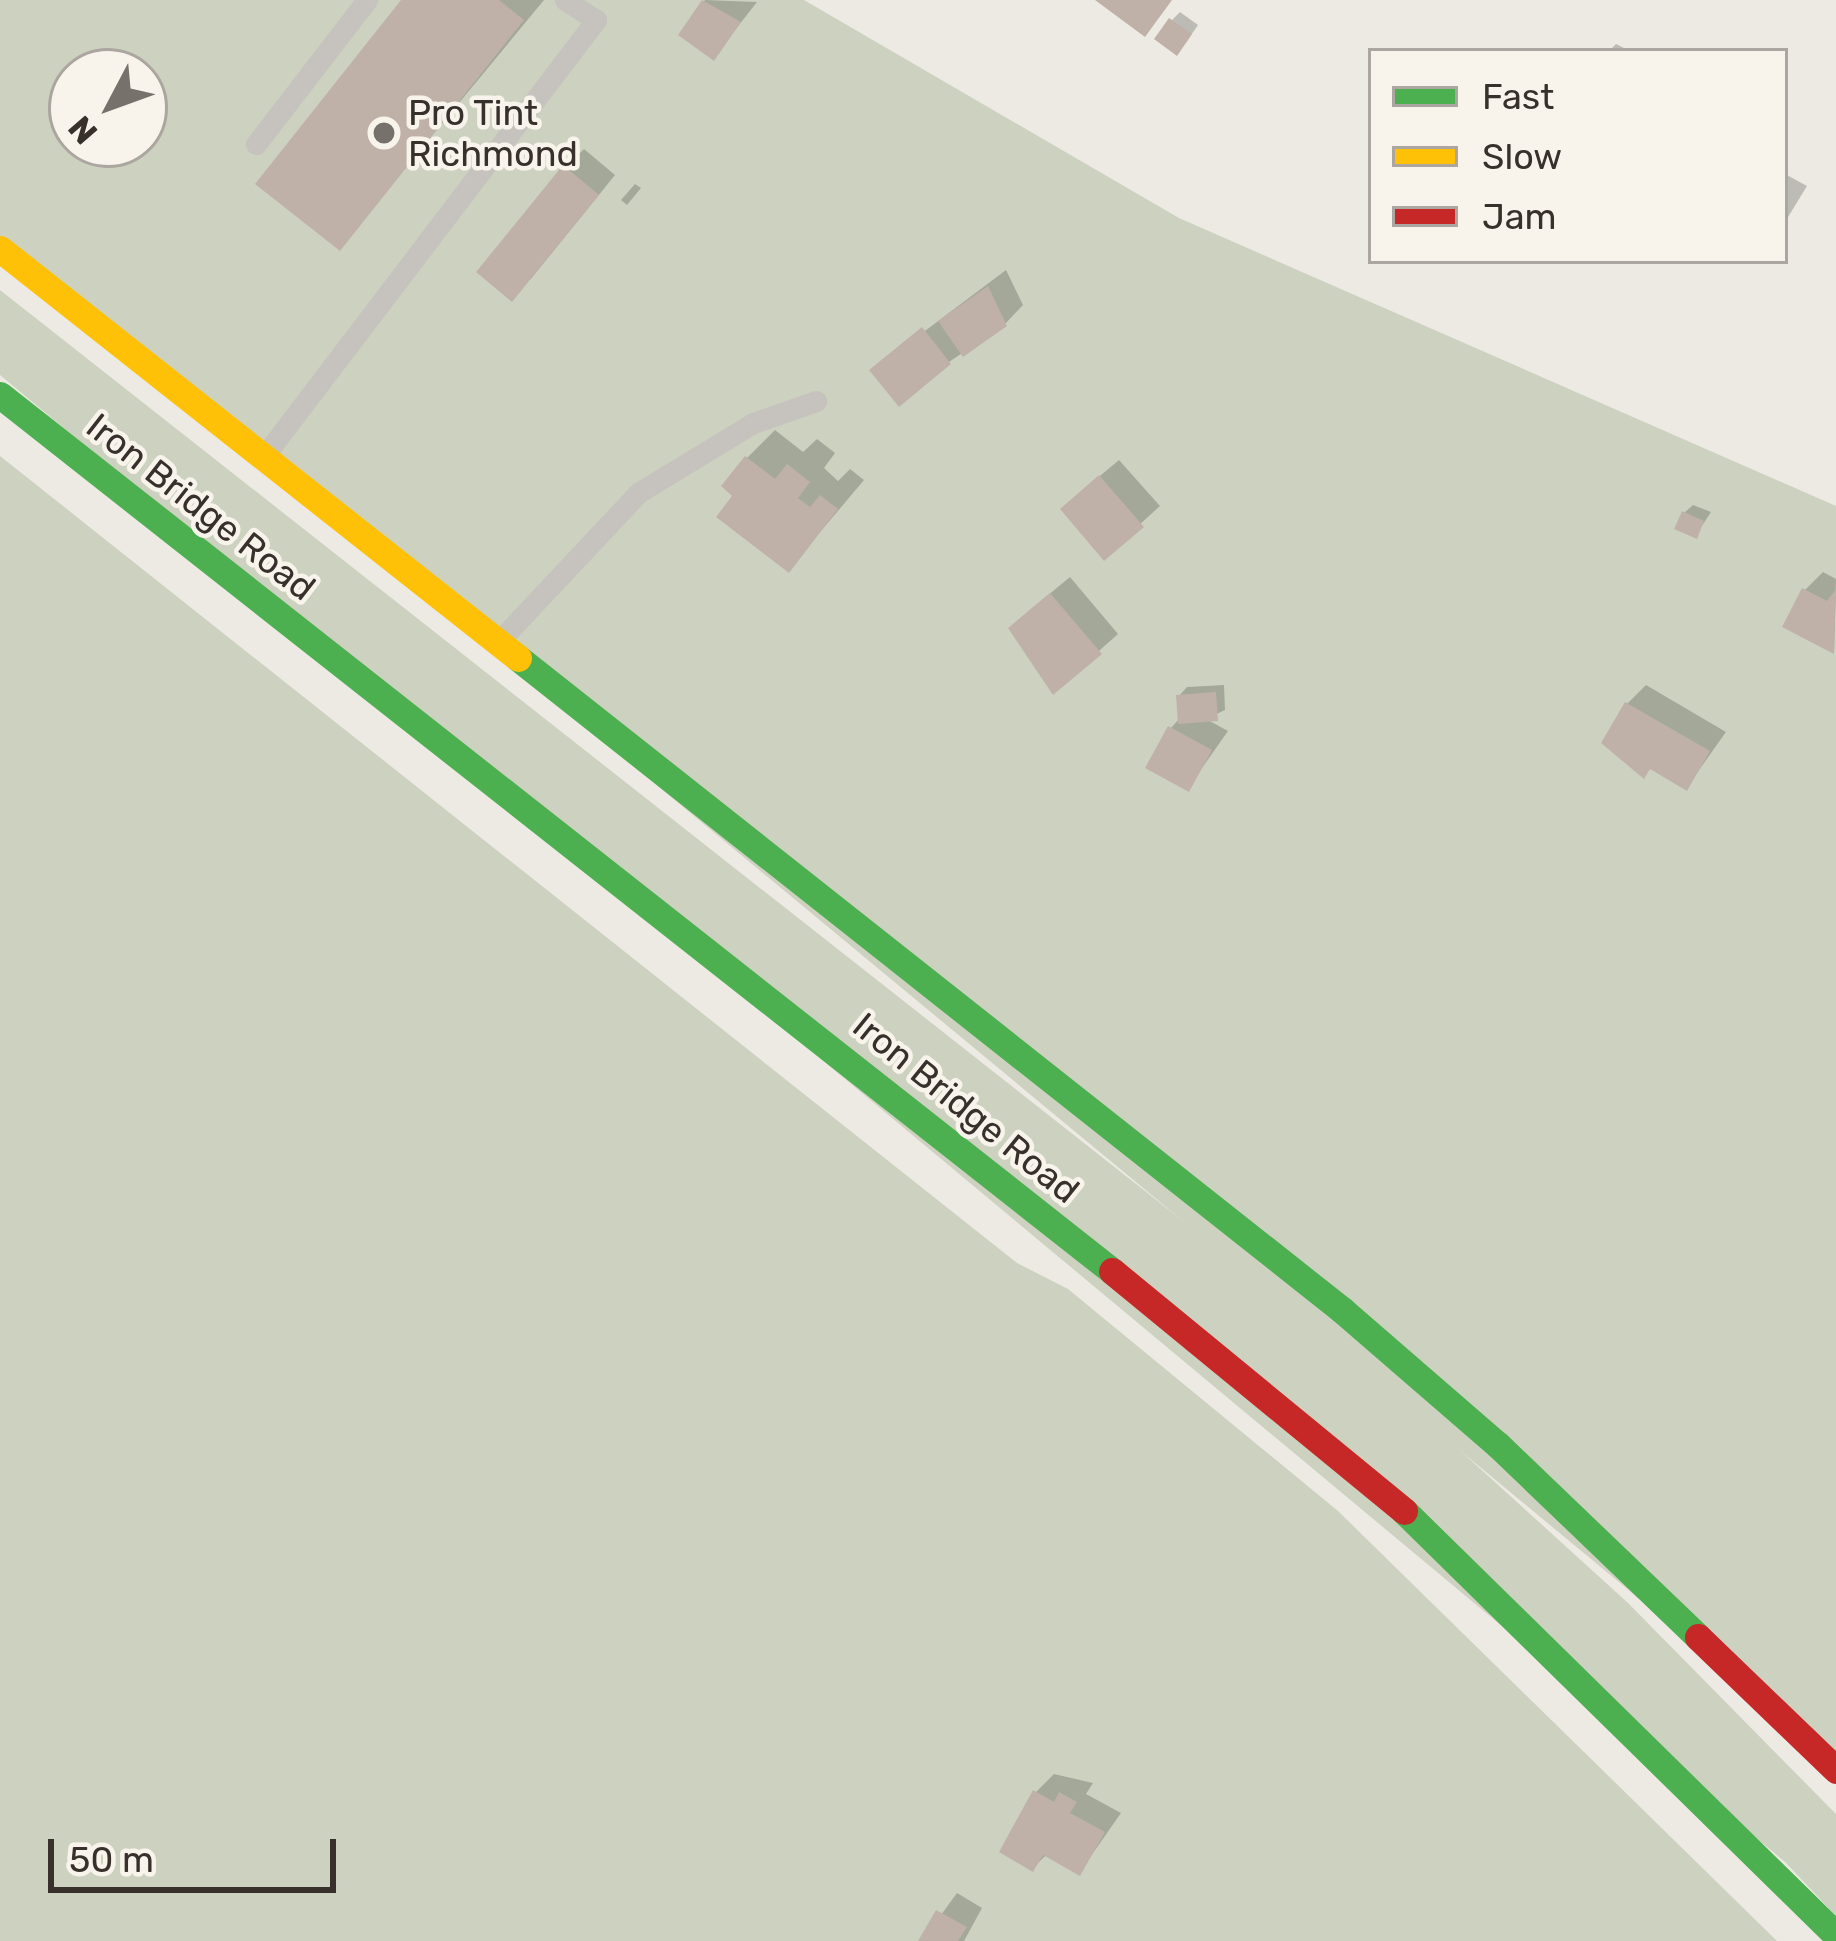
<!DOCTYPE html>
<style>
body{margin:0}
#map{position:relative;width:1836px;height:1941px;overflow:hidden;background:#edeae4;font-family:Rubik,sans-serif}
div>[style]{position:absolute}
.green>*{inset:0;background:#cdd2c0}
.shadow>*{inset:0;background:#0003}
.building>*{inset:0;background:#bfb1a8}
.lane>*{height:21px;margin:-10.5px;padding:0 10.5px;transform-origin:10.5px;border-radius:10.5px;background:#c6c2bd}
.fast>*{height:27px;margin:-13.5px;padding:0 13.5px;transform-origin:13.5px;border-radius:13.5px;background:#4caf50}
.slow>*{height:27px;margin:-13.5px;padding:0 13.5px;transform-origin:13.5px;border-radius:13.5px;background:#ffc107}
.jam>*{height:27px;margin:-13.5px;padding:0 13.5px;transform-origin:13.5px;border-radius:13.5px;background:#c62828}
.dots>*{width:33px;height:33px;translate:-50% -50%;box-sizing:border-box;border:6px solid #f8f4ec;border-radius:50%}
span{translate:-50% -50%;white-space:nowrap;text-align:center;line-height:1.15;-webkit-text-stroke:9px #f8f4ec;paint-order:stroke}
.poi-label{font-size:36px;color:#37302b}
.left{translate:0 -50%;text-align:left}
.street-label{font-size:36px;color:#37302b}
.legend{position:absolute;left:1368px;top:48px;width:420px;height:216px;box-sizing:border-box;background:#f8f4ec;border:3px solid #aba69f;margin:0;padding:15px 21px;list-style:none;font-size:36px;color:#37302b}
.legend li{display:flex;align-items:center;gap:24px;height:60px}
.legend b{width:60px;border:3px solid #aba69f}
.north{position:absolute;left:48px;top:48px;width:120px;height:120px;box-sizing:border-box;background:#f8f4ec;border:3px solid #aba69f;border-radius:50%;rotate:229deg;font-size:33px;font-weight:700;line-height:48px;text-align:center;color:#37302b}
.north::after{content:'';display:block;margin:auto;width:42px;height:54px;background:#77716c;clip-path:polygon(50% 0,100% 100%,50% 72%,0 100%)}
.scale{position:absolute;left:48px;top:1839px;width:288px;height:54px;box-sizing:border-box;border:6px solid #37302b;border-top:0;padding-left:15px;font-size:36px;line-height:42px;white-space:nowrap;color:#37302b;-webkit-text-stroke:9px #f8f4ec;paint-order:stroke}
</style>
<div id="map">
<div class="green">
<i style="clip-path:polygon(evenodd,0 0,804px 0,1179px 218px,1836px 506px,1836px 1762px,0 241px,0 0,72px 72px,144px 72px,144px 144px,72px 144px,72px 72px)"></i>
<i style="clip-path:polygon(0 290px,1365px 1364px,1627px 1602px,1836px 1814px,1836px 1916px,1785px 1862px,0 375px)"></i>
<i style="clip-path:polygon(0 456px,1017px 1263px,1068px 1289px,1338px 1511px,1777px 1941px,0 1941px)"></i>
</div>
<div class="shadow">
<i style="clip-path:polygon(404px 0,544px 0,340px 247px)"></i>
<i style="clip-path:polygon(705px 0,757px 2px,714px 57px,682px 34px)"></i>
<i style="clip-path:polygon(1180px 12px,1198px 25px,1185px 44px,1172px 20px)"></i>
<i style="clip-path:polygon(1616px 44px,1630px 51px,1609px 51px)"></i>
<i style="clip-path:polygon(584px 149px,615px 175px,530px 280px,566px 167px)"></i>
<i style="clip-path:polygon(1785px 174px,1807px 186px,1785px 222px)"></i>
<i style="clip-path:polygon(635px 184px,641px 188px,627px 205px,621px 200px)"></i>
<i style="clip-path:polygon(1006px 270px,1023px 305px,1005px 324px,949px 362px,873px 370px)"></i>
<i style="clip-path:polygon(775px 430px,803px 452px,817px 439px,835px 453px,824px 468px,838px 481px,850px 469px,864px 480px,789px 569px,737px 495px,747px 458px)"></i>
<i style="clip-path:polygon(1119px 460px,1160px 506px,1104px 557px,1082px 491px)"></i>
<i style="clip-path:polygon(1693px 505px,1711px 512px,1696px 535px,1684px 513px)"></i>
<i style="clip-path:polygon(1823px 572px,1836px 579px,1834px 651px,1805px 590px)"></i>
<i style="clip-path:polygon(1070px 577px,1118px 634px,1054px 691px,1030px 610px)"></i>
<i style="clip-path:polygon(1224px 685px,1225px 710px,1206px 719px,1228px 731px,1188px 788px,1171px 728px,1180px 718px,1179px 696px,1187px 687px)"></i>
<i style="clip-path:polygon(1646px 685px,1726px 732px,1687px 787px,1652px 767px,1644px 775px,1627px 704px)"></i>
<i style="clip-path:polygon(1054px 1774px,1093px 1783px,1086px 1794px,1121px 1813px,1079px 1873px,1047px 1854px,1033px 1868px,1036px 1792px)"></i>
<i style="clip-path:polygon(957px 1893px,982px 1908px,964px 1941px,922px 1941px)"></i>
</div>
<div class="building">
<i style="clip-path:polygon(401px 0,499px 0,524px 20px,340px 251px,255px 184px)"></i>
<i style="clip-path:polygon(702px 0,741px 22px,714px 61px,678px 35px)"></i>
<i style="clip-path:polygon(1095px 0,1172px 0,1145px 37px)"></i>
<i style="clip-path:polygon(1169px 18px,1192px 34px,1177px 56px,1154px 39px)"></i>
<i style="clip-path:polygon(563px 165px,599px 195px,512px 302px,476px 272px)"></i>
<i style="clip-path:polygon(988px 286px,1007px 326px,963px 357px,938px 321px)"></i>
<i style="clip-path:polygon(922px 327px,951px 364px,899px 407px,869px 370px)"></i>
<i style="clip-path:polygon(745px 456px,775px 479px,787px 464px,810px 482px,798px 498px,810px 507px,820px 495px,838px 509px,789px 573px,716px 517px,732px 496px,721px 486px)"></i>
<i style="clip-path:polygon(1099px 475px,1144px 527px,1104px 561px,1060px 509px)"></i>
<i style="clip-path:polygon(1682px 511px,1704px 521px,1697px 539px,1674px 529px)"></i>
<i style="clip-path:polygon(1802px 588px,1827px 601px,1836px 589px,1834px 654px,1782px 627px)"></i>
<i style="clip-path:polygon(1050px 593px,1102px 654px,1053px 695px,1008px 628px)"></i>
<i style="clip-path:polygon(1216px 692px,1218px 721px,1178px 724px,1176px 695px)"></i>
<i style="clip-path:polygon(1625px 702px,1710px 751px,1687px 791px,1650px 769px,1644px 779px,1601px 743px)"></i>
<i style="clip-path:polygon(1168px 726px,1212px 750px,1189px 792px,1145px 768px)"></i>
<i style="clip-path:polygon(1033px 1790px,1054px 1802px,1059px 1792px,1077px 1802px,1070px 1813px,1105px 1832px,1080px 1876px,1043px 1855px,1033px 1872px,999px 1852px)"></i>
<i style="clip-path:polygon(936px 1910px,967px 1927px,958px 1941px,918px 1941px)"></i>
</div>
<div class="lane">
<i style="left:256px;top:144px;width:182px;rotate:-52.4deg"></i>
<i style="left:268px;top:451px;width:542px;rotate:-52.73deg"></i>
<i style="left:596px;top:20px;width:37px;rotate:-147deg"></i>
<i style="left:502px;top:638px;width:199px;rotate:-46.8deg"></i>
<i style="left:638px;top:493px;width:135px;rotate:-31.3deg"></i>
<i style="left:753px;top:423px;width:67px;rotate:-19.2deg"></i>
</div>
<div class="fast">
<i style="left:0;top:395px;width:1416px;rotate:38.23deg"></i>
<i style="left:518px;top:658px;width:1051px;rotate:38.35deg"></i>
<i style="left:1342px;top:1310px;width:206px;rotate:40.9deg"></i>
<i style="left:1498px;top:1445px;width:277px;rotate:43.8deg"></i>
<i style="left:1404px;top:1511px;width:605px;rotate:44.46deg"></i>
</div>
<div class="slow">
<i style="left:0;top:249px;width:660px;rotate:38.29deg"></i>
</div>
<div class="jam">
<i style="left:1112px;top:1271px;width:378px;rotate:39.4deg"></i>
<i style="left:1698px;top:1637px;width:192px;rotate:43.9deg"></i>
</div>
<div class="dots">
<i style="left:384px;top:133px;background:#77716c"></i>
</div>
<div class="poi-label">
<span class="left" style="left:408px;top:133px">Pro Tint<br>Richmond</span>
</div>
<div class="street-label">
<span style="left:201px;top:507px;rotate:38deg">Iron Bridge Road</span>
<span style="left:966px;top:1108px;rotate:39deg">Iron Bridge Road</span>
</div>
<ul class="legend">
<li><b style="height:15px;background:#4caf50"></b>Fast</li>
<li><b style="height:15px;background:#ffc107"></b>Slow</li>
<li><b style="height:15px;background:#c62828"></b>Jam</li>
</ul>
<div class="north">N</div>
<div class="scale">50 m</div>
</div>
